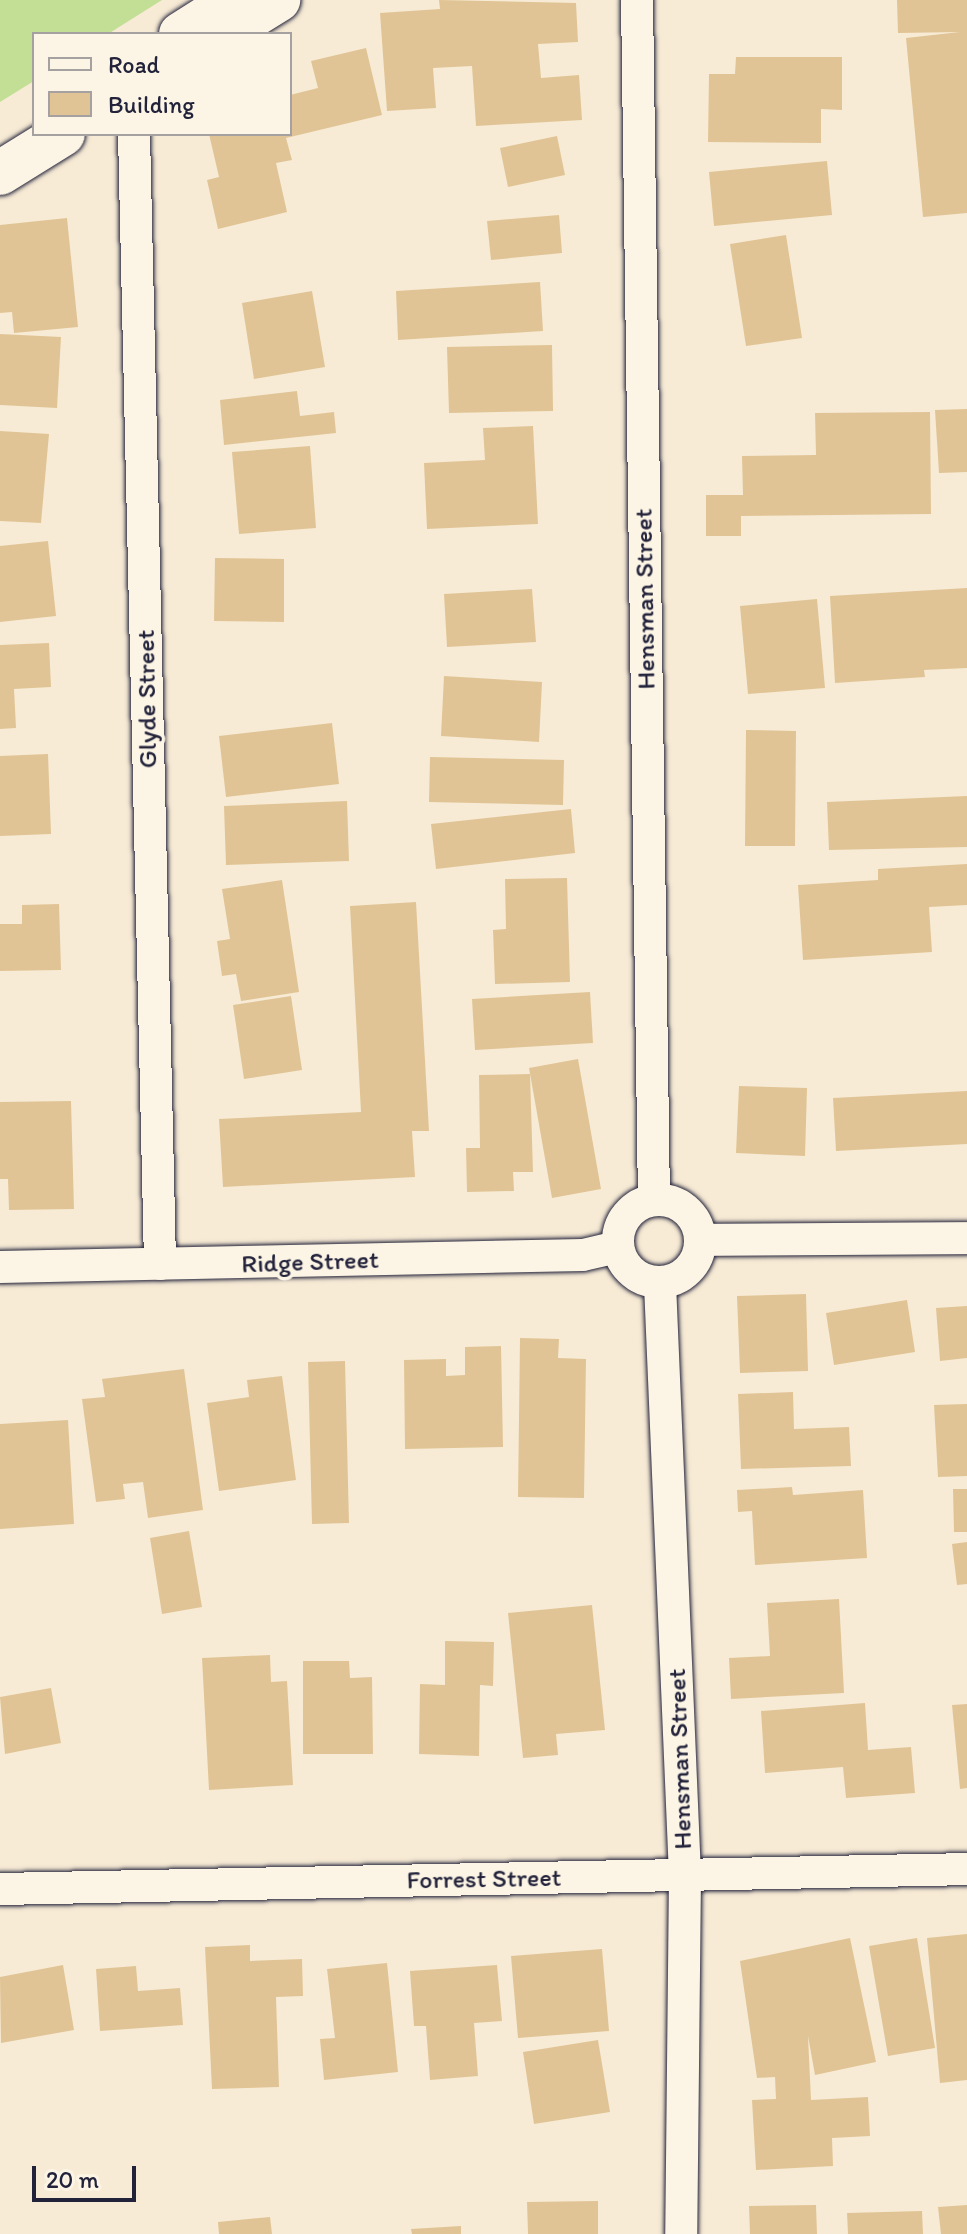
<!DOCTYPE html>
<style>
body{margin:0}
#map{position:relative;width:967px;height:2234px;overflow:hidden;background:#f7ebd5;font-family:Itim,sans-serif}
div>[style]{position:absolute}
.green>*{inset:0;background:#c3df96}
.building>*{inset:0;background:#e1c495}
.roads{filter:drop-shadow(0 0 2px #22223b) drop-shadow(0 0 2px #22223b)}
.minor>*{height:32px;margin:-16px;padding:0 16px;transform-origin:16px;border-radius:16px;background:#fcf5e5}
.minor>.ring{margin:-16px;padding:0;box-sizing:content-box;background:none;border:32px solid #fcf5e5;border-radius:50%}
.secondary>*{height:44px;margin:-22px;padding:0 22px;transform-origin:22px;border-radius:22px;background:#fcf5e5}
span{translate:-50% -50%;white-space:nowrap;text-align:center;line-height:1.15;-webkit-text-stroke:7px #fcf5e5;paint-order:stroke}
.street-label{font-size:26px;color:#22223b}
.legend{position:absolute;left:32px;top:32px;width:260px;height:104px;box-sizing:border-box;background:#fcf5e5;border:2px solid #a5a1a1;margin:0;padding:10px 14px;list-style:none;font-size:24px;color:#22223b}
.legend li{display:flex;align-items:center;gap:16px;height:40px}
.legend b{width:40px;border:2px solid #a5a1a1}
.scale{position:absolute;left:32px;top:2166px;width:104px;height:36px;box-sizing:border-box;border:4px solid #22223b;border-top:0;padding-left:10px;font-size:24px;line-height:28px;white-space:nowrap;color:#22223b;-webkit-text-stroke:6px #fcf5e5;paint-order:stroke}
</style>
<div id="map">
<div class="green">
<i style="clip-path:polygon(0 0,162px 0,108px 34px,34px 34px,34px 81px,0 102px)"></i>
</div>
<div class="building">
<i style="clip-path:polygon(439px 0,576px 3px,578px 42px,538px 44px,541px 78px,579px 75px,582px 120px,476px 126px,472px 66px,433px 68px,436px 108px,387px 111px,380px 13px,440px 9px)"></i>
<i style="clip-path:polygon(897px 0,967px 0,967px 213px,923px 217px,906px 38px,960px 32px,898px 33px)"></i>
<i style="clip-path:polygon(366px 48px,382px 115px,286px 138px,292px 160px,276px 163px,287px 212px,218px 229px,207px 180px,219px 177px,209px 134px,290px 134px,290px 95px,318px 88px,311px 61px)"></i>
<i style="clip-path:polygon(736px 57px,842px 57px,842px 110px,821px 109px,821px 143px,708px 142px,709px 74px,735px 74px)"></i>
<i style="clip-path:polygon(557px 136px,565px 175px,508px 187px,500px 148px)"></i>
<i style="clip-path:polygon(827px 161px,832px 215px,714px 226px,709px 172px)"></i>
<i style="clip-path:polygon(559px 215px,562px 253px,491px 260px,487px 221px)"></i>
<i style="clip-path:polygon(67px 218px,78px 327px,14px 333px,12px 312px,0 313px,0 225px)"></i>
<i style="clip-path:polygon(786px 235px,802px 338px,746px 346px,730px 244px)"></i>
<i style="clip-path:polygon(540px 282px,543px 331px,398px 340px,396px 291px)"></i>
<i style="clip-path:polygon(312px 291px,325px 367px,254px 379px,242px 303px)"></i>
<i style="clip-path:polygon(0 334px,61px 337px,57px 408px,0 405px)"></i>
<i style="clip-path:polygon(552px 345px,553px 411px,449px 413px,447px 347px)"></i>
<i style="clip-path:polygon(297px 391px,300px 416px,334px 412px,336px 433px,224px 445px,220px 400px)"></i>
<i style="clip-path:polygon(967px 409px,967px 472px,939px 473px,935px 410px)"></i>
<i style="clip-path:polygon(930px 412px,931px 514px,741px 516px,741px 536px,706px 536px,706px 495px,743px 495px,742px 456px,816px 455px,815px 413px)"></i>
<i style="clip-path:polygon(533px 426px,538px 524px,427px 529px,424px 463px,485px 460px,483px 428px)"></i>
<i style="clip-path:polygon(0 431px,49px 434px,41px 523px,0 521px)"></i>
<i style="clip-path:polygon(310px 446px,316px 528px,239px 534px,232px 452px)"></i>
<i style="clip-path:polygon(48px 541px,56px 616px,0 622px,0 546px)"></i>
<i style="clip-path:polygon(215px 558px,284px 559px,284px 622px,214px 621px)"></i>
<i style="clip-path:polygon(967px 588px,967px 668px,924px 670px,925px 677px,835px 683px,830px 596px)"></i>
<i style="clip-path:polygon(532px 589px,536px 642px,447px 647px,444px 594px)"></i>
<i style="clip-path:polygon(817px 599px,825px 688px,748px 694px,740px 606px)"></i>
<i style="clip-path:polygon(49px 643px,51px 687px,14px 689px,16px 728px,0 729px,0 645px)"></i>
<i style="clip-path:polygon(444px 676px,542px 682px,539px 742px,441px 736px)"></i>
<i style="clip-path:polygon(332px 723px,339px 784px,226px 797px,219px 736px)"></i>
<i style="clip-path:polygon(746px 730px,796px 731px,795px 846px,745px 846px)"></i>
<i style="clip-path:polygon(48px 754px,51px 834px,0 836px,0 756px)"></i>
<i style="clip-path:polygon(430px 757px,564px 760px,563px 805px,429px 802px)"></i>
<i style="clip-path:polygon(967px 796px,967px 847px,829px 850px,827px 802px)"></i>
<i style="clip-path:polygon(347px 801px,349px 861px,226px 865px,224px 806px)"></i>
<i style="clip-path:polygon(571px 809px,575px 853px,436px 869px,431px 824px)"></i>
<i style="clip-path:polygon(967px 864px,967px 905px,929px 907px,932px 952px,803px 960px,798px 885px,878px 880px,878px 869px)"></i>
<i style="clip-path:polygon(567px 878px,570px 982px,495px 984px,493px 930px,506px 929px,505px 879px)"></i>
<i style="clip-path:polygon(282px 880px,299px 992px,241px 1001px,236px 974px,222px 976px,217px 941px,230px 939px,222px 889px)"></i>
<i style="clip-path:polygon(416px 902px,429px 1131px,412px 1131px,415px 1177px,223px 1187px,219px 1119px,361px 1112px,350px 906px)"></i>
<i style="clip-path:polygon(59px 904px,61px 970px,0 971px,0 924px,22px 924px,22px 905px)"></i>
<i style="clip-path:polygon(590px 992px,593px 1043px,475px 1050px,472px 999px)"></i>
<i style="clip-path:polygon(291px 996px,302px 1070px,244px 1079px,233px 1005px)"></i>
<i style="clip-path:polygon(578px 1059px,601px 1189px,552px 1198px,529px 1068px)"></i>
<i style="clip-path:polygon(530px 1074px,533px 1172px,513px 1172px,514px 1191px,467px 1192px,466px 1148px,480px 1148px,479px 1075px)"></i>
<i style="clip-path:polygon(739px 1086px,807px 1088px,805px 1156px,736px 1153px)"></i>
<i style="clip-path:polygon(967px 1091px,967px 1144px,836px 1151px,833px 1098px)"></i>
<i style="clip-path:polygon(71px 1101px,74px 1209px,9px 1210px,8px 1179px,0 1179px,0 1102px)"></i>
<i style="clip-path:polygon(806px 1294px,808px 1371px,740px 1373px,737px 1296px)"></i>
<i style="clip-path:polygon(907px 1300px,915px 1352px,834px 1365px,826px 1313px)"></i>
<i style="clip-path:polygon(967px 1306px,967px 1358px,940px 1361px,936px 1308px)"></i>
<i style="clip-path:polygon(520px 1338px,559px 1339px,558px 1358px,586px 1359px,584px 1498px,518px 1497px)"></i>
<i style="clip-path:polygon(501px 1346px,503px 1447px,405px 1449px,404px 1360px,446px 1359px,446px 1376px,465px 1375px,465px 1347px)"></i>
<i style="clip-path:polygon(345px 1361px,349px 1523px,312px 1524px,308px 1362px)"></i>
<i style="clip-path:polygon(184px 1369px,203px 1510px,148px 1518px,143px 1482px,123px 1484px,125px 1499px,96px 1502px,82px 1399px,105px 1397px,102px 1379px)"></i>
<i style="clip-path:polygon(282px 1376px,296px 1480px,219px 1491px,207px 1403px,249px 1397px,247px 1380px)"></i>
<i style="clip-path:polygon(793px 1392px,794px 1429px,849px 1427px,851px 1466px,741px 1469px,738px 1394px)"></i>
<i style="clip-path:polygon(967px 1404px,967px 1476px,938px 1477px,934px 1405px)"></i>
<i style="clip-path:polygon(68px 1420px,74px 1524px,0 1529px,0 1424px)"></i>
<i style="clip-path:polygon(792px 1487px,793px 1495px,863px 1490px,867px 1558px,755px 1565px,752px 1511px,738px 1512px,737px 1490px)"></i>
<i style="clip-path:polygon(953px 1489px,967px 1489px,967px 1532px,954px 1532px)"></i>
<i style="clip-path:polygon(189px 1531px,202px 1607px,162px 1614px,150px 1538px)"></i>
<i style="clip-path:polygon(967px 1542px,967px 1584px,957px 1585px,952px 1544px)"></i>
<i style="clip-path:polygon(839px 1599px,844px 1693px,731px 1699px,729px 1658px,770px 1656px,767px 1603px)"></i>
<i style="clip-path:polygon(592px 1605px,605px 1730px,556px 1734px,558px 1755px,523px 1758px,508px 1613px)"></i>
<i style="clip-path:polygon(445px 1641px,494px 1642px,493px 1686px,480px 1685px,479px 1756px,419px 1754px,420px 1684px,445px 1685px)"></i>
<i style="clip-path:polygon(270px 1655px,271px 1682px,287px 1681px,293px 1785px,209px 1790px,202px 1658px)"></i>
<i style="clip-path:polygon(303px 1661px,349px 1661px,350px 1678px,372px 1677px,373px 1754px,303px 1754px)"></i>
<i style="clip-path:polygon(51px 1688px,61px 1743px,5px 1754px,0 1697px)"></i>
<i style="clip-path:polygon(865px 1703px,868px 1750px,911px 1747px,915px 1793px,846px 1798px,843px 1767px,765px 1773px,761px 1711px)"></i>
<i style="clip-path:polygon(967px 1704px,967px 1788px,960px 1789px,952px 1705px)"></i>
<i style="clip-path:polygon(967px 1934px,967px 2080px,940px 2083px,927px 1938px)"></i>
<i style="clip-path:polygon(850px 1938px,876px 2062px,815px 2075px,808px 2036px,811px 2100px,868px 2097px,870px 2136px,832px 2138px,833px 2166px,756px 2170px,752px 2100px,776px 2099px,775px 2077px,757px 2078px,740px 1961px)"></i>
<i style="clip-path:polygon(917px 1938px,935px 2048px,888px 2056px,869px 1946px)"></i>
<i style="clip-path:polygon(250px 1945px,250px 1961px,302px 1959px,303px 1996px,276px 1997px,279px 2087px,212px 2089px,205px 1947px)"></i>
<i style="clip-path:polygon(602px 1949px,609px 2031px,518px 2038px,511px 1956px)"></i>
<i style="clip-path:polygon(387px 1963px,398px 2072px,324px 2080px,320px 2039px,335px 2038px,327px 1969px)"></i>
<i style="clip-path:polygon(63px 1965px,74px 2030px,1px 2043px,0 1977px)"></i>
<i style="clip-path:polygon(497px 1965px,502px 2021px,474px 2023px,478px 2076px,430px 2080px,426px 2026px,414px 2026px,410px 1971px)"></i>
<i style="clip-path:polygon(136px 1966px,138px 1991px,180px 1988px,183px 2025px,100px 2031px,96px 1969px)"></i>
<i style="clip-path:polygon(598px 2040px,610px 2112px,534px 2124px,523px 2052px)"></i>
<i style="clip-path:polygon(598px 2201px,598px 2234px,528px 2234px,527px 2202px)"></i>
<i style="clip-path:polygon(816px 2205px,817px 2234px,750px 2234px,749px 2206px)"></i>
<i style="clip-path:polygon(967px 2205px,967px 2234px,941px 2234px,938px 2207px)"></i>
<i style="clip-path:polygon(922px 2211px,923px 2234px,848px 2234px,847px 2213px)"></i>
<i style="clip-path:polygon(270px 2217px,272px 2234px,219px 2234px,218px 2222px)"></i>
<i style="clip-path:polygon(461px 2226px,461px 2234px,412px 2234px,411px 2229px)"></i>
</div>
<div class="roads">
<div class="minor">
<i style="left:637px;top:0;width:1199px;rotate:89.19deg"></i>
<i style="left:134px;top:134px;width:1130px;rotate:88.68deg"></i>
<i class="ring" style="left:618px;top:1200px;width:50px;height:50px"></i>
<i style="left:702px;top:1240px;width:265px;rotate:-0.4deg"></i>
<i style="left:0;top:1267px;width:583px;rotate:-1.18deg"></i>
<i style="left:583px;top:1255px;width:36px;rotate:-13deg"></i>
<i style="left:660px;top:1284px;width:592px;rotate:87.58deg"></i>
<i style="left:685px;top:1875px;width:359px;rotate:90.6deg"></i>
<i style="left:0;top:1889px;width:967px;rotate:-1.18deg"></i>
</div>
<div class="secondary">
<i style="left:181px;top:34px;width:64px;rotate:-32.2deg"></i>
<i style="left:223px;top:34px;width:65px;rotate:-31.7deg"></i>
<i style="left:0;top:173px;width:74px;rotate:-31.8deg"></i>
</div>
</div>
<div class="street-label">
<span style="left:645px;top:599px;rotate:-91deg">Hensman Street</span>
<span style="left:147px;top:699px;rotate:-91deg">Glyde Street</span>
<span style="left:310px;top:1262px;rotate:-2deg">Ridge Street</span>
<span style="left:680px;top:1759px;rotate:-92deg">Hensman Street</span>
<span style="left:484px;top:1879px;rotate:-1deg">Forrest Street</span>
</div>
<ul class="legend">
<li><b style="height:10px;background:#fcf5e5"></b>Road</li>
<li><b style="height:22px;background:#e1c495"></b>Building</li>
</ul>
<div class="scale">20 m</div>
</div>
